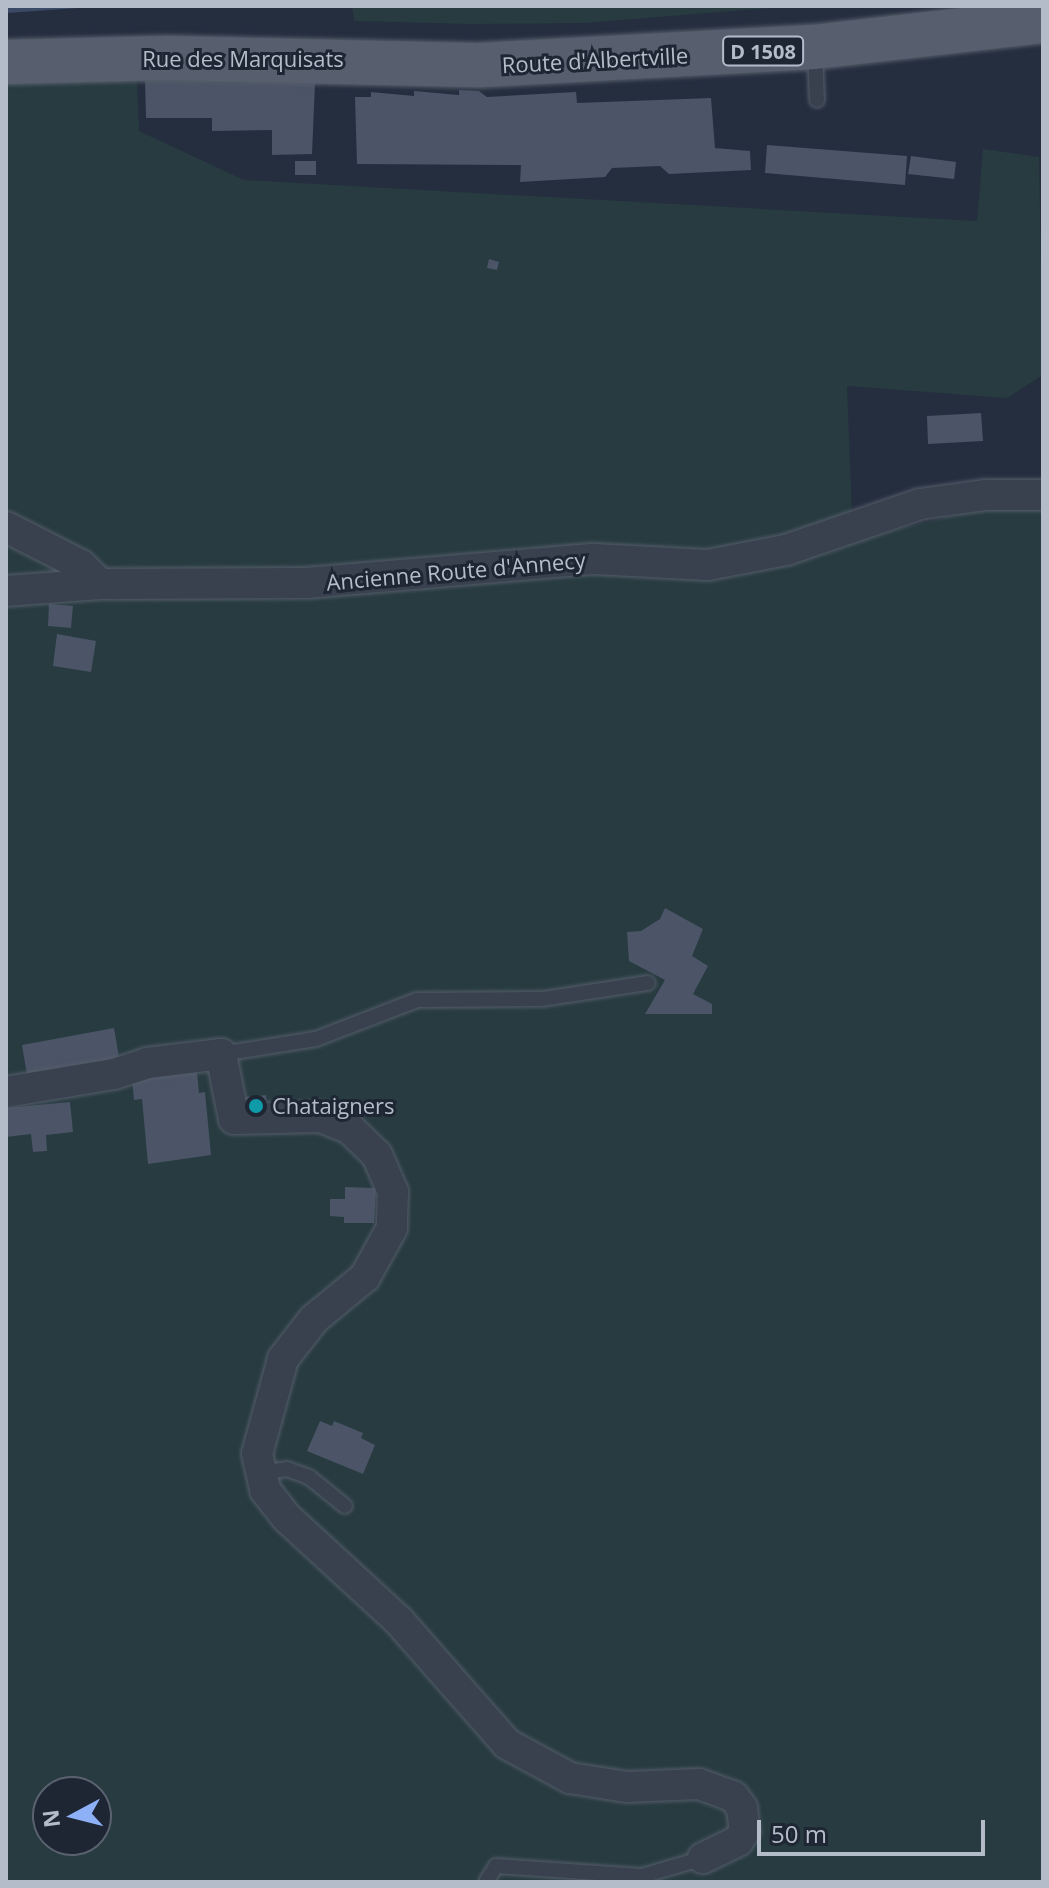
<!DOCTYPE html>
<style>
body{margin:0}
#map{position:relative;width:1049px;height:1888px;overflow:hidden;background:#252e3f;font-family:"Open Sans",sans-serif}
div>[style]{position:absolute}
.green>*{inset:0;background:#273b40}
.water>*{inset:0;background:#3b4b67}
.building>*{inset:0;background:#4b5567}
.roads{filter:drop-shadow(0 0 2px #545c69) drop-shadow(0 0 2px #545c69)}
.lane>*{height:14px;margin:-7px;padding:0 7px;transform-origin:7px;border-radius:7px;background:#39414f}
.street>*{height:30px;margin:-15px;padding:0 15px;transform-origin:15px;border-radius:15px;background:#39414f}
.primary>*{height:44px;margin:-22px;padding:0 22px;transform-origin:22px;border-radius:22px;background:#575f6e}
.dots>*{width:22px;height:22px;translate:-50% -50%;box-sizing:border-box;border:4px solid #1e2634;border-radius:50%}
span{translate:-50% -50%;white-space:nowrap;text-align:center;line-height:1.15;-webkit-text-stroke:6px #1e2634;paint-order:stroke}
.shield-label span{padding:2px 6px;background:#1e2634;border:2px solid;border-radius:6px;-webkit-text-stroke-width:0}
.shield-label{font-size:20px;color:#b5bcc9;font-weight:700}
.street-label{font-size:22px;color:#b5bcc9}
.poi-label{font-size:22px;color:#b5bcc9}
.left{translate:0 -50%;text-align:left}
.frame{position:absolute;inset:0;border:8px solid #b5bcc9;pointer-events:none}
.north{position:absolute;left:32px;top:1776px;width:80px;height:80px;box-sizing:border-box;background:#1e2634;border:2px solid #5a6270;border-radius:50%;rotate:263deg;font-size:22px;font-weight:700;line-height:32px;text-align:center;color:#b5bcc9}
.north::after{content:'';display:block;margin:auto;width:28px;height:36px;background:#8db0f7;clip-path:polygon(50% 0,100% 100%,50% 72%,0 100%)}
.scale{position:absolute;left:757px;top:1820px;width:228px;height:36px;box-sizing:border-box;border:4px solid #b5bcc9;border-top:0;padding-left:10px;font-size:24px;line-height:28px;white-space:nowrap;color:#b5bcc9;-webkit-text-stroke:6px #1e2634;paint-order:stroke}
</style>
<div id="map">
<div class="green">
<i style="clip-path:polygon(352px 6px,795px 6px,584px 23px,471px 24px,354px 21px)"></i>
<i style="clip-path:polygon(evenodd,137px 78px,139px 131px,244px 180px,977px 221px,983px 149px,1039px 157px,1043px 375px,1007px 398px,847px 386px,853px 540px,981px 509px,1043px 510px,1043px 1882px,6px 1882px,6px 81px,137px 78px,48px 1792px,96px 1792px,96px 1840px,48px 1840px,48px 1792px)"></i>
</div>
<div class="water">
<i style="clip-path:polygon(6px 6px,107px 6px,6px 13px)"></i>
</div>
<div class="building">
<i style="clip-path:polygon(145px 79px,315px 83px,312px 154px,272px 155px,272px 130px,212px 131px,212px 118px,146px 118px)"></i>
<i style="clip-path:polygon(459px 90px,479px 91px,487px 97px,576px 92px,577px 103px,711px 98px,715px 148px,750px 151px,751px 170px,669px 174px,660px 166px,612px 168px,605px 177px,520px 182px,521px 165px,357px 164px,355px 97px,371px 97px,371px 92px,414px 96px,414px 91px,459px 95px)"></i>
<i style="clip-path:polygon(767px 145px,907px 156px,905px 185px,765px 173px)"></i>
<i style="clip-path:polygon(911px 156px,956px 162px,954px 179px,908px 174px)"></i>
<i style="clip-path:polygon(295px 161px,316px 161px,316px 175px,295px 175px)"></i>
<i style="clip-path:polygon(489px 259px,499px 262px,497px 270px,487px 268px)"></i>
<i style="clip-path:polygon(981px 413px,983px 441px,928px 444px,927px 416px)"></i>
<i style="clip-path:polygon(49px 604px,73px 606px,71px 628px,48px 626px)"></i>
<i style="clip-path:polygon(57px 634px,96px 641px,91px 672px,53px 666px)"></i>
<i style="clip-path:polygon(665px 908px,703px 929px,692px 956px,708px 966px,693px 994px,712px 1004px,712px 1014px,645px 1014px,665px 980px,629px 961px,627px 932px,641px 931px,660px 919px)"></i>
<i style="clip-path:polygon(114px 1028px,120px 1063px,28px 1081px,22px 1045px)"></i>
<i style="clip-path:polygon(197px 1072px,199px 1093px,205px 1092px,211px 1155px,148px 1164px,142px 1099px,134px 1100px,132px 1079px)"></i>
<i style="clip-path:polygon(266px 1095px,268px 1115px,247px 1117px,245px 1097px)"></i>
<i style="clip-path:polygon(70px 1102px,73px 1132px,46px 1135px,47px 1151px,33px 1152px,31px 1134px,6px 1137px,6px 1108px)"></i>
<i style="clip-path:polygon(345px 1187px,376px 1188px,374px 1223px,344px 1223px,344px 1217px,330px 1216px,330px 1199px,345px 1199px)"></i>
<i style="clip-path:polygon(320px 1421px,332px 1426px,334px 1421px,363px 1433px,361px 1438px,375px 1445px,363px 1474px,307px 1451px)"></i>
</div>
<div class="roads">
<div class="lane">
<i style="left:815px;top:52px;width:48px;rotate:87.6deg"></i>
<i style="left:221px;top:1054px;width:96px;rotate:-9deg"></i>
<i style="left:316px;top:1039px;width:108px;rotate:-21.1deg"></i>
<i style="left:417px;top:1000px;width:125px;rotate:-0.5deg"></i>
<i style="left:542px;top:999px;width:107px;rotate:-8.6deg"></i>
<i style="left:259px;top:1473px;width:28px;rotate:-8deg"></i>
<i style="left:287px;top:1469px;width:23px;rotate:20deg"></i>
<i style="left:309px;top:1477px;width:46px;rotate:38.9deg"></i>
<i style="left:486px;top:1882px;width:19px;rotate:-58deg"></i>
<i style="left:496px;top:1866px;width:146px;rotate:3.9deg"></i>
<i style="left:642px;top:1876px;width:64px;rotate:-16.4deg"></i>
</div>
<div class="street">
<i style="left:6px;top:527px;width:84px;rotate:26.9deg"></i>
<i style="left:81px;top:565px;width:27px;rotate:45deg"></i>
<i style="left:6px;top:591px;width:94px;rotate:-4.3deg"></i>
<i style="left:100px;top:584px;width:206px;rotate:-0.3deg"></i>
<i style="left:306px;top:583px;width:289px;rotate:-4.8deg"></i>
<i style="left:594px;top:559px;width:114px;rotate:3deg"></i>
<i style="left:708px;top:565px;width:79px;rotate:-10.9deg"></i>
<i style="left:786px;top:550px;width:142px;rotate:-18.9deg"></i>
<i style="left:920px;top:504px;width:67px;rotate:-7.8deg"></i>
<i style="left:986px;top:495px;width:57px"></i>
<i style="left:6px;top:1092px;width:109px;rotate:-9.5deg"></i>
<i style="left:114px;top:1074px;width:35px;rotate:-18deg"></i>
<i style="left:147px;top:1063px;width:75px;rotate:-6.9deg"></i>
<i style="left:221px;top:1054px;width:66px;rotate:78.7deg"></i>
<i style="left:234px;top:1119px;width:87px;rotate:-1.3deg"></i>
<i style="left:321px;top:1117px;width:31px;rotate:22deg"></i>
<i style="left:350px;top:1129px;width:37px;rotate:44deg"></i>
<i style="left:377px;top:1155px;width:40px;rotate:66.6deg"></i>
<i style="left:393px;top:1192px;width:36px;rotate:92deg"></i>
<i style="left:392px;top:1228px;width:56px;rotate:118.9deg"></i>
<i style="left:365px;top:1277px;width:66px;rotate:140.5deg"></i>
<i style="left:314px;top:1319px;width:51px;rotate:127.8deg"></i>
<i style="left:283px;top:1359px;width:98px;rotate:105.3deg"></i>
<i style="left:257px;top:1454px;width:37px;rotate:77deg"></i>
<i style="left:265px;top:1490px;width:34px;rotate:52deg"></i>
<i style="left:286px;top:1517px;width:154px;rotate:42.6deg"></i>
<i style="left:399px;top:1621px;width:164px;rotate:48.7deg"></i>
<i style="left:507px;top:1744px;width:72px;rotate:28.4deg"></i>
<i style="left:570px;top:1778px;width:58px;rotate:9deg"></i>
<i style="left:627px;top:1787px;width:72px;rotate:-2.4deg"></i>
<i style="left:699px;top:1784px;width:37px;rotate:20deg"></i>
<i style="left:734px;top:1797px;width:14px;rotate:54deg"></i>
<i style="left:742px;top:1808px;width:23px;rotate:83deg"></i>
<i style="left:745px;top:1831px;width:12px;rotate:125deg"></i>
<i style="left:738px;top:1841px;width:39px;rotate:154deg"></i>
</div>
<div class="primary">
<i style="left:6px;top:62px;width:160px;rotate:-1.4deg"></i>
<i style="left:166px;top:58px;width:315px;rotate:1.3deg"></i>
<i style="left:481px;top:65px;width:333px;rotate:-3.1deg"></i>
<i style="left:814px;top:47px;width:230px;rotate:-6.5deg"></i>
</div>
</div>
<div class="dots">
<i style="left:256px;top:1106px;background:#0f9aa8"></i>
</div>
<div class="shield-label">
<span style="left:763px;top:51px">D 1508</span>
</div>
<div class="street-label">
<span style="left:243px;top:59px">Rue des Marquisats</span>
<span style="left:595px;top:60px;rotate:-3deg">Route d'Albertville</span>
<span style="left:456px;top:571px;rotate:-5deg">Ancienne Route d'Annecy</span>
</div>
<div class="poi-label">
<span class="left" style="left:272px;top:1106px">Chataigners</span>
</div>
<div class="frame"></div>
<div class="north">N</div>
<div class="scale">50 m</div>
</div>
